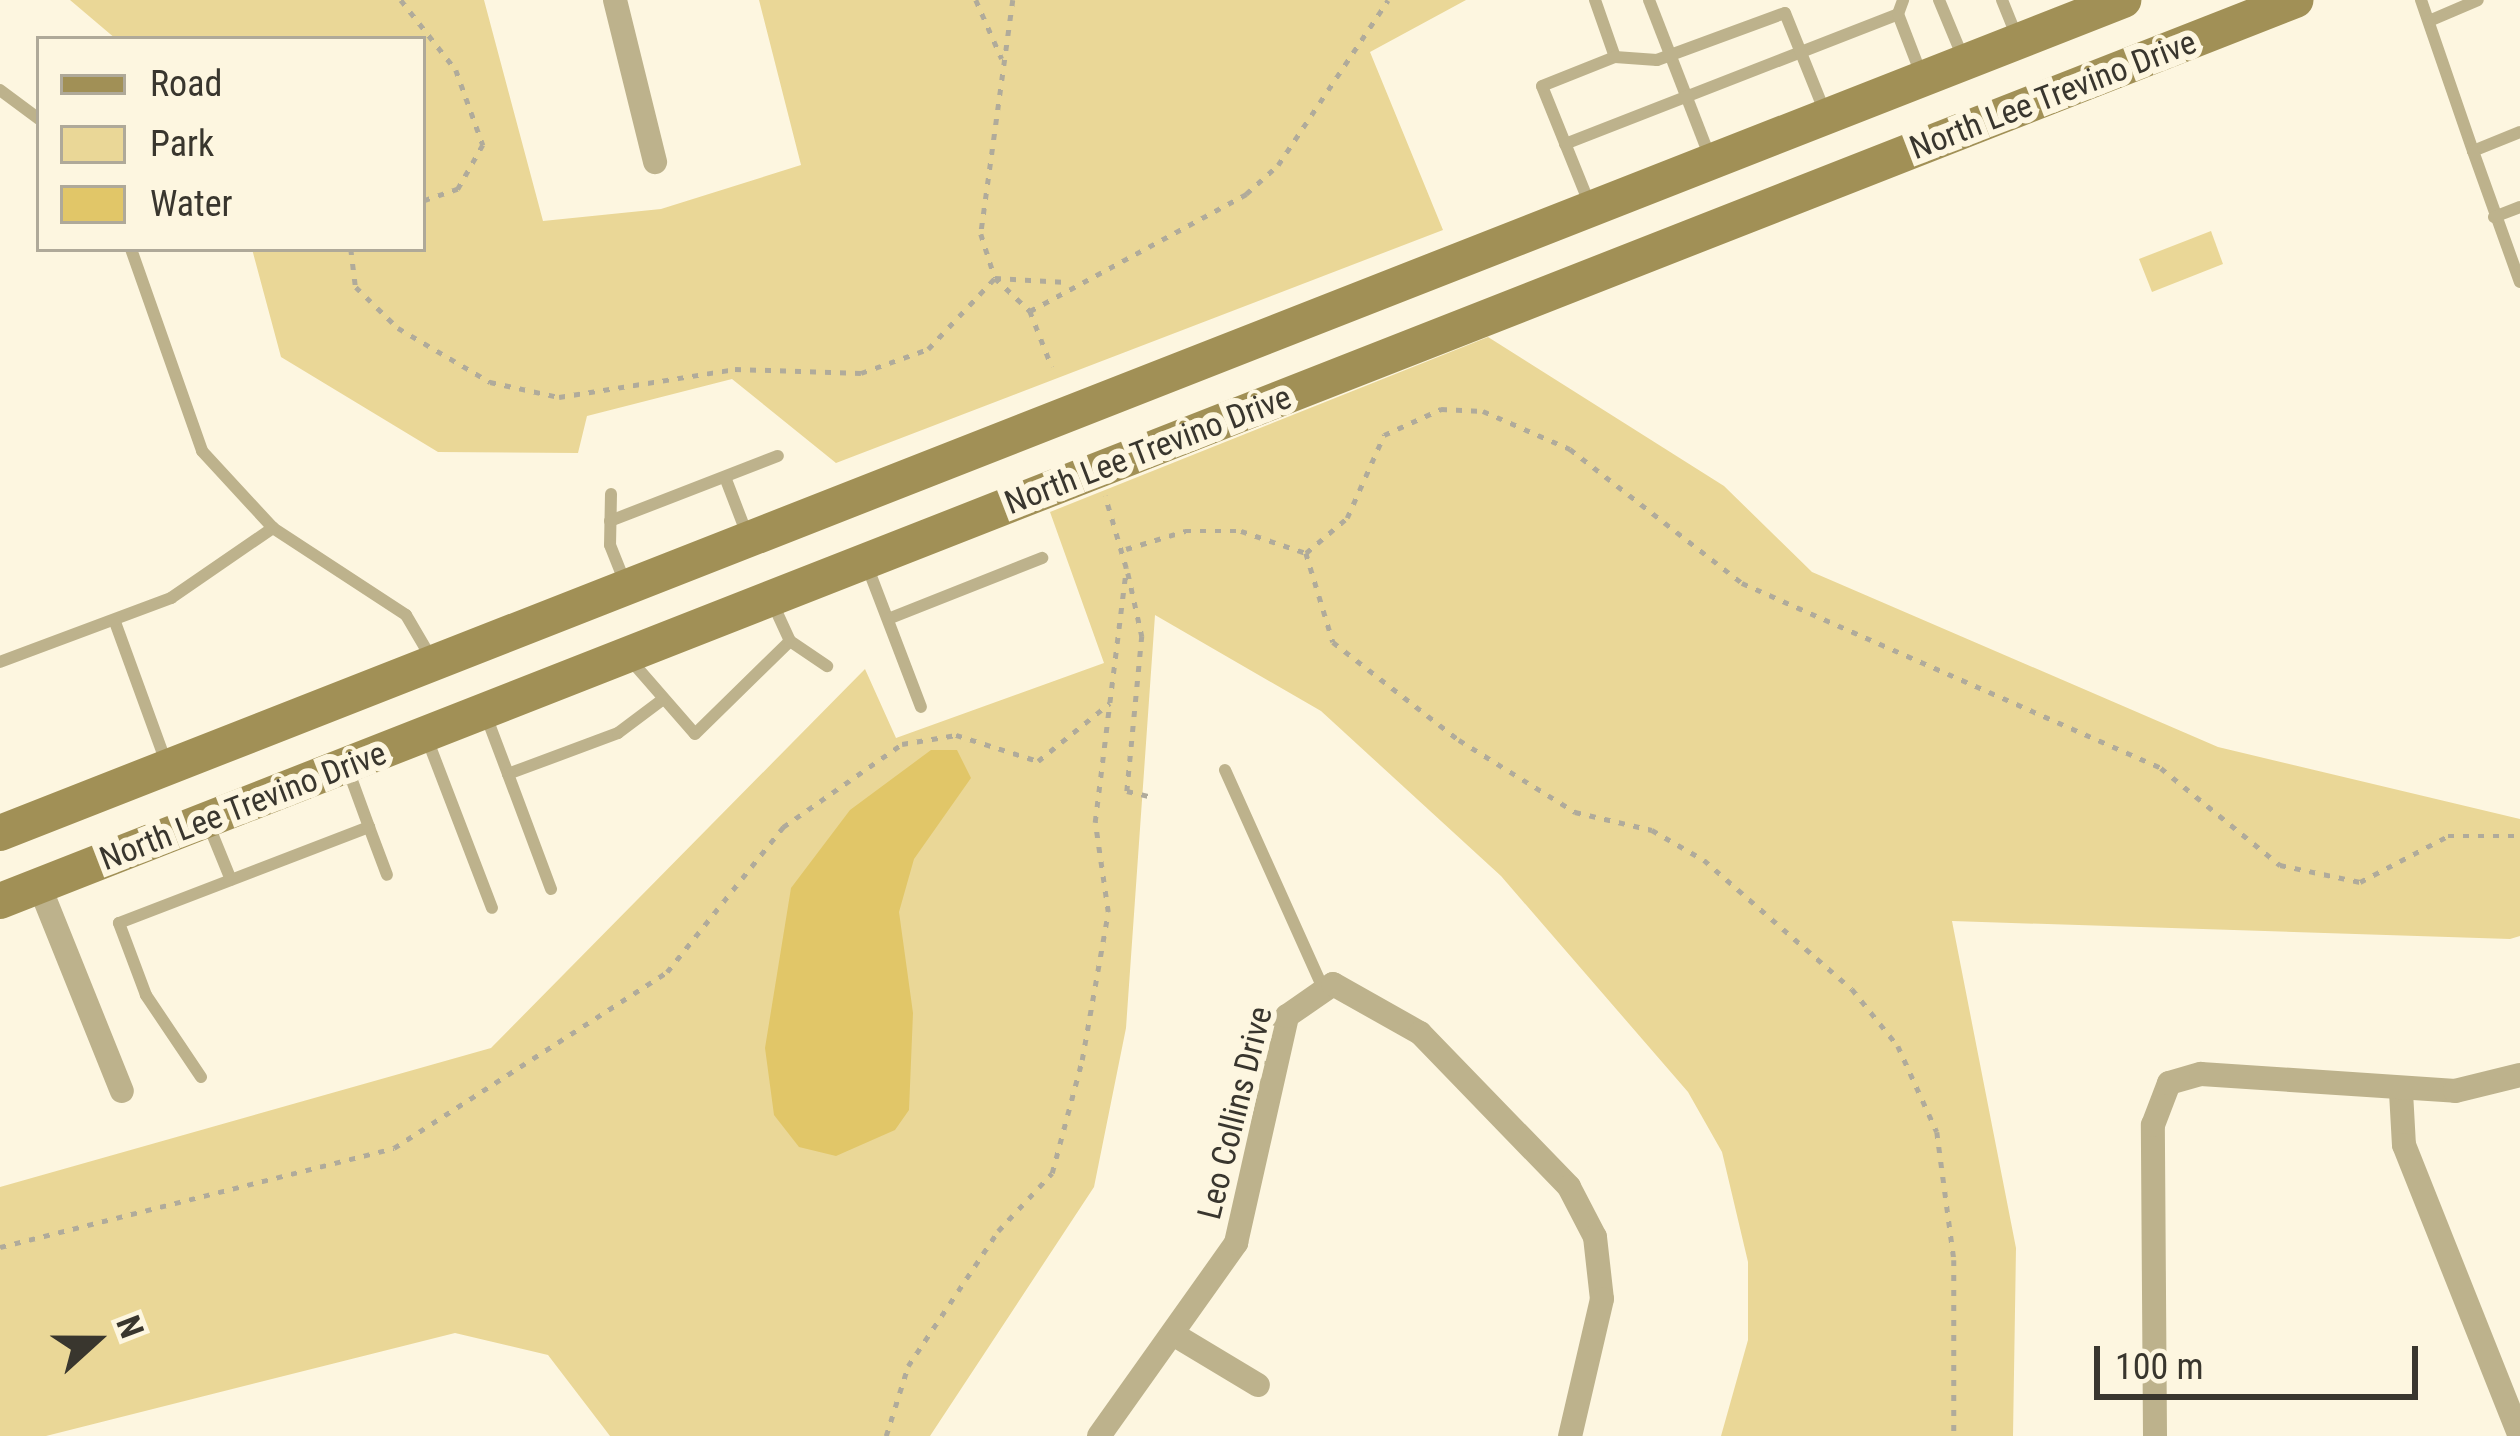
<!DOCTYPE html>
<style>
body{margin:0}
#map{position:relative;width:2520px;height:1436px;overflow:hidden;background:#fdf6e0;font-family:"Roboto Condensed",sans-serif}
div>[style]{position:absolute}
.green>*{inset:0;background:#ead797}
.water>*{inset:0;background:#e1c668}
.path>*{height:4.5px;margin-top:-2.25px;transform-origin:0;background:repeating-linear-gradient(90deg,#b0ab9b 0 6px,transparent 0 15px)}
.lane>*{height:12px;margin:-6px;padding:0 6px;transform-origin:6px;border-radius:6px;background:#bdb28c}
.street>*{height:24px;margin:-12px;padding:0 12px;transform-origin:12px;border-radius:12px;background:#bdb28c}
.secondary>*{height:36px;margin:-18px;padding:0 18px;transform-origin:18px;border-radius:18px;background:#a19056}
span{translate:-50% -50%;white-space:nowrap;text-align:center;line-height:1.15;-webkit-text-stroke:12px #fdf6e0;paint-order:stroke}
.street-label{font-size:33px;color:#39362e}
.legend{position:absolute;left:36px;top:36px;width:390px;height:216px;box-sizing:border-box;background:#fdf6e0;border:3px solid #afa999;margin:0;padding:15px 21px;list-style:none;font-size:36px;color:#39362e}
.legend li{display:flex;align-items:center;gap:24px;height:60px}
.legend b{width:60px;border:3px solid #afa999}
.north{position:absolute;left:36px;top:1280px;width:120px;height:120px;-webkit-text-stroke:9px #fdf6e0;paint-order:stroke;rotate:69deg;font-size:33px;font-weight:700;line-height:48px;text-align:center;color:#39362e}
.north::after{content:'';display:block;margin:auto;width:42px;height:54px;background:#39362e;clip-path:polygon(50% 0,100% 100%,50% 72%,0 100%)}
.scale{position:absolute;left:2094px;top:1346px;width:324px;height:54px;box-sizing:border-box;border:6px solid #39362e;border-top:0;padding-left:15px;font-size:36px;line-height:42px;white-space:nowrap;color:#39362e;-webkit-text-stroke:9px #fdf6e0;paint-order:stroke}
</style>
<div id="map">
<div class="green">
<i style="clip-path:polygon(70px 0,484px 0,543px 221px,661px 209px,801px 165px,759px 0,1466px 0,1370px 52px,1443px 230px,836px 463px,732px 379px,587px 416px,578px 453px,438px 452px,281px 357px,252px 249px,423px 249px,423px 39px,116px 39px)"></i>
<i style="clip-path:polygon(2211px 231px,2223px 264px,2152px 292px,2139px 259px)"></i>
<i style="clip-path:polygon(1488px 337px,1724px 486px,1812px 572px,2218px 747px,2520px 819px,2520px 936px,2510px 939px,1952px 921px,2016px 1248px,2013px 1436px,1721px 1436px,1748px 1340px,1748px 1262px,1722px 1152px,1688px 1092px,1501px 876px,1321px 711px,1155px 615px,1126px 1028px,1094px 1187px,930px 1436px,610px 1436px,548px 1355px,455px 1333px,46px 1436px,0 1436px,0 1187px,491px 1048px,865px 669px,896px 738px,1104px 663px,1050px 512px)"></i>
</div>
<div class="water">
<i style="clip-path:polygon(931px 750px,957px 750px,971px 778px,914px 859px,899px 912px,913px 1013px,909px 1110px,895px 1130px,836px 1156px,799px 1147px,774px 1115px,765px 1048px,791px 888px,850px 810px)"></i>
</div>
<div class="path">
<i style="left:401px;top:0;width:89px;rotate:51.8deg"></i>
<i style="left:456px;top:70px;width:80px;rotate:70.2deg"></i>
<i style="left:483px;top:145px;width:51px;rotate:119.6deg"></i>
<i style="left:458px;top:189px;width:37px;rotate:161deg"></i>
<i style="left:976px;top:0;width:64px;rotate:66.2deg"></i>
<i style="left:1013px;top:0;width:236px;rotate:97.8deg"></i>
<i style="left:981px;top:234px;width:46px;rotate:72.3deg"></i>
<i style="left:995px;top:278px;width:48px;rotate:43.3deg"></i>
<i style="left:1030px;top:311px;width:60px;rotate:68.6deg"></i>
<i style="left:351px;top:249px;width:38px;rotate:83deg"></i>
<i style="left:356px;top:287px;width:59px;rotate:44.3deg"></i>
<i style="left:398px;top:328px;width:107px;rotate:30.4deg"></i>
<i style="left:490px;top:382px;width:71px;rotate:12.3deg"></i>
<i style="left:559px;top:397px;width:178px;rotate:-9deg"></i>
<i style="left:735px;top:369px;width:126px;rotate:1.8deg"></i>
<i style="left:861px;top:373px;width:71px;rotate:-19.7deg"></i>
<i style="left:928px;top:349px;width:98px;rotate:-46.7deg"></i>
<i style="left:995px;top:278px;width:72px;rotate:3.2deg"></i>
<i style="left:1030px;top:311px;width:246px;rotate:-28.4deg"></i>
<i style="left:1246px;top:194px;width:43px;rotate:-42.2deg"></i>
<i style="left:1278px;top:165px;width:198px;rotate:-56.3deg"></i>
<i style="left:1126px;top:549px;width:62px;rotate:-17deg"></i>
<i style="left:1185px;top:531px;width:56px"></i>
<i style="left:1241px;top:531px;width:69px;rotate:18.7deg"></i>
<i style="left:1306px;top:553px;width:93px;rotate:73.1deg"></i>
<i style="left:1333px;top:642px;width:160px;rotate:37.9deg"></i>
<i style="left:1459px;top:740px;width:137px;rotate:31.8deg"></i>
<i style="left:1575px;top:812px;width:79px;rotate:13.2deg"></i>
<i style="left:1652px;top:830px;width:60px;rotate:30deg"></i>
<i style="left:1704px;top:860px;width:196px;rotate:41.1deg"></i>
<i style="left:1852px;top:989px;width:73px;rotate:51.1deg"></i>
<i style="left:1898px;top:1046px;width:94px;rotate:65.6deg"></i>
<i style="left:1937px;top:1132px;width:129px;rotate:82.4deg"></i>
<i style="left:1954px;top:1260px;width:176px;rotate:90deg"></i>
<i style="left:1306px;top:553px;width:54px;rotate:-40.5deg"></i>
<i style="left:1347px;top:518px;width:91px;rotate:-66deg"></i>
<i style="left:1384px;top:435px;width:63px;rotate:-24.5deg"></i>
<i style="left:1441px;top:409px;width:42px;rotate:2.7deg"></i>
<i style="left:1483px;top:411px;width:95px;rotate:23.6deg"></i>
<i style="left:1570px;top:449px;width:218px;rotate:37.9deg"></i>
<i style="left:1742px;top:583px;width:458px;rotate:23.8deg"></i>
<i style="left:2161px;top:768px;width:154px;rotate:39.2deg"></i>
<i style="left:2280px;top:865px;width:82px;rotate:12deg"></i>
<i style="left:2360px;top:882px;width:99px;rotate:-27.6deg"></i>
<i style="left:2448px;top:836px;width:72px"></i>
<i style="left:1128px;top:573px;width:65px;rotate:77.5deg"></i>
<i style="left:1142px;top:636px;width:156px;rotate:95.5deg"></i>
<i style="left:1127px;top:791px;width:26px;rotate:13deg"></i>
<i style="left:0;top:1247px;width:406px;rotate:-14.1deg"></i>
<i style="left:394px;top:1148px;width:325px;rotate:-32.8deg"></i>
<i style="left:667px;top:972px;width:186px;rotate:-51.3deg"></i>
<i style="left:783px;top:827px;width:145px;rotate:-34.9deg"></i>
<i style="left:902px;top:744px;width:55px;rotate:-9.5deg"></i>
<i style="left:956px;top:735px;width:86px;rotate:17.6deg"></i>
<i style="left:1038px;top:761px;width:92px;rotate:-38.9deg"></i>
<i style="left:886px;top:1436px;width:73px;rotate:-72.6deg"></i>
<i style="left:908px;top:1366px;width:162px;rotate:-56.3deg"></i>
<i style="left:998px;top:1231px;width:79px;rotate:-47deg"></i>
<i style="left:1052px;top:1173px;width:117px;rotate:-75.1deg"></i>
<i style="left:1082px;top:1060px;width:150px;rotate:-80deg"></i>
<i style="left:1108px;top:912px;width:91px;rotate:-98.2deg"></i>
<i style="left:1095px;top:822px;width:256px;rotate:-83deg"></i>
<i style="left:1126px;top:568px;width:75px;rotate:-106.3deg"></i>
</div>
<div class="lane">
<i style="left:1595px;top:0;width:60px;rotate:70.7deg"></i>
<i style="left:1649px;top:0;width:166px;rotate:68.8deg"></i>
<i style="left:1939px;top:0;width:65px;rotate:67.4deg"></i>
<i style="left:2002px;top:0;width:38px;rotate:68deg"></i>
<i style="left:2421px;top:0;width:160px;rotate:71deg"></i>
<i style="left:2473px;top:151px;width:51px;rotate:-22deg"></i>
<i style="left:1898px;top:14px;width:64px;rotate:69deg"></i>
<i style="left:2429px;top:21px;width:53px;rotate:-23.2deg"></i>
<i style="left:0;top:90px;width:49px;rotate:36.6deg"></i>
<i style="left:1565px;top:144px;width:357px;rotate:-21.3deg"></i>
<i style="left:1898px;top:14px;width:15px;rotate:-70deg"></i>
<i style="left:2473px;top:151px;width:139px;rotate:70.3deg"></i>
<i style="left:1590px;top:205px;width:128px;rotate:-112deg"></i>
<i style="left:1542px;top:86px;width:79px;rotate:-21.7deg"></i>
<i style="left:1615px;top:57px;width:42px;rotate:4.1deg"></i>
<i style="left:1657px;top:60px;width:136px;rotate:-20.2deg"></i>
<i style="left:1785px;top:13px;width:110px;rotate:68.1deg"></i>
<i style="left:2494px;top:217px;width:28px;rotate:-21deg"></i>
<i style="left:131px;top:249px;width:214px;rotate:70.6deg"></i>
<i style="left:202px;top:451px;width:105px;rotate:47.3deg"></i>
<i style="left:273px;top:528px;width:159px;rotate:33.2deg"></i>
<i style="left:406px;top:615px;width:53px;rotate:59.6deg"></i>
<i style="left:725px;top:477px;width:64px;rotate:69deg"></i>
<i style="left:611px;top:494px;width:51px;rotate:91.1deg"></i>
<i style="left:610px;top:545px;width:43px;rotate:68.2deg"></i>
<i style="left:610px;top:521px;width:180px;rotate:-21.2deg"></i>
<i style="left:866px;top:563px;width:154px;rotate:69.1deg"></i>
<i style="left:773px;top:604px;width:41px;rotate:65.3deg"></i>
<i style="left:888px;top:619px;width:166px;rotate:-21.6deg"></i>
<i style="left:115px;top:622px;width:149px;rotate:70deg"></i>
<i style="left:627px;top:656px;width:103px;rotate:48.9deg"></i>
<i style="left:695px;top:734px;width:133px;rotate:-44.4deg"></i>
<i style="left:790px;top:641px;width:45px;rotate:34deg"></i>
<i style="left:0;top:662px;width:183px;rotate:-20.5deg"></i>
<i style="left:171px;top:598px;width:124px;rotate:-34.5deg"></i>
<i style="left:485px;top:713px;width:65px;rotate:69.3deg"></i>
<i style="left:426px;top:736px;width:184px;rotate:69deg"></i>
<i style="left:1225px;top:770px;width:237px;rotate:65.8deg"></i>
<i style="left:209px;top:826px;width:58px;rotate:67.8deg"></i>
<i style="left:369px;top:827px;width:51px;rotate:69.4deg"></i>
<i style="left:551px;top:889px;width:123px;rotate:-110.5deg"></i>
<i style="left:508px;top:774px;width:117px;rotate:-20.4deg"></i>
<i style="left:618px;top:733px;width:55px;rotate:-36.9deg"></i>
<i style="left:201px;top:1077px;width:99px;rotate:-123.9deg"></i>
<i style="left:146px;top:995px;width:77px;rotate:-110.6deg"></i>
<i style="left:119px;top:923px;width:268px;rotate:-21deg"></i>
<i style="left:369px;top:827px;width:64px;rotate:-110.1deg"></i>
</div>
<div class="street">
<i style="left:615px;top:0;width:167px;rotate:76.1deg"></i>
<i style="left:39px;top:885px;width:222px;rotate:68.1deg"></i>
<i style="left:2401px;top:1092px;width:53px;rotate:86.8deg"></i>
<i style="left:2404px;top:1145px;width:313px;rotate:68.3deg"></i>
<i style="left:1173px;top:1334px;width:99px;rotate:31deg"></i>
<i style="left:1099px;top:1436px;width:237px;rotate:-54.6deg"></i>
<i style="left:1236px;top:1243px;width:233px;rotate:-77.3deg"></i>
<i style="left:1287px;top:1016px;width:56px;rotate:-34.8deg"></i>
<i style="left:1333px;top:984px;width:100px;rotate:29.4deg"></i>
<i style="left:1420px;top:1033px;width:214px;rotate:45.9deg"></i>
<i style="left:1569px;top:1187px;width:56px;rotate:62.5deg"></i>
<i style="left:1595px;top:1237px;width:62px;rotate:83.6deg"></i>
<i style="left:1602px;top:1299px;width:141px;rotate:103.1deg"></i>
<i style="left:2155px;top:1436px;width:311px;rotate:-90.4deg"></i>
<i style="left:2153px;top:1125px;width:45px;rotate:-69.1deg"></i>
<i style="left:2169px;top:1083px;width:33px;rotate:-16deg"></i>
<i style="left:2201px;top:1074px;width:255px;rotate:3.8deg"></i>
<i style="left:2455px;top:1091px;width:67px;rotate:-13.8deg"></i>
</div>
<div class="secondary">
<i style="left:0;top:833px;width:2281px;rotate:-21.42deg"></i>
<i style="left:0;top:901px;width:2466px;rotate:-21.43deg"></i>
</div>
<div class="street-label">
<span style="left:2053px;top:95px;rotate:-21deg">North Lee Trevino Drive</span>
<span style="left:1148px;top:450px;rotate:-21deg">North Lee Trevino Drive</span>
<span style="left:243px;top:806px;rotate:-21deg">North Lee Trevino Drive</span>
<span style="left:1235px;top:1113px;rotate:-76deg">Leo Collins Drive</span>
</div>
<ul class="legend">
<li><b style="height:15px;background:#a19056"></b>Road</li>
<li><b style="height:33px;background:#ead797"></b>Park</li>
<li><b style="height:33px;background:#e1c668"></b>Water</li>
</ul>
<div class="north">N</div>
<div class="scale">100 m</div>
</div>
